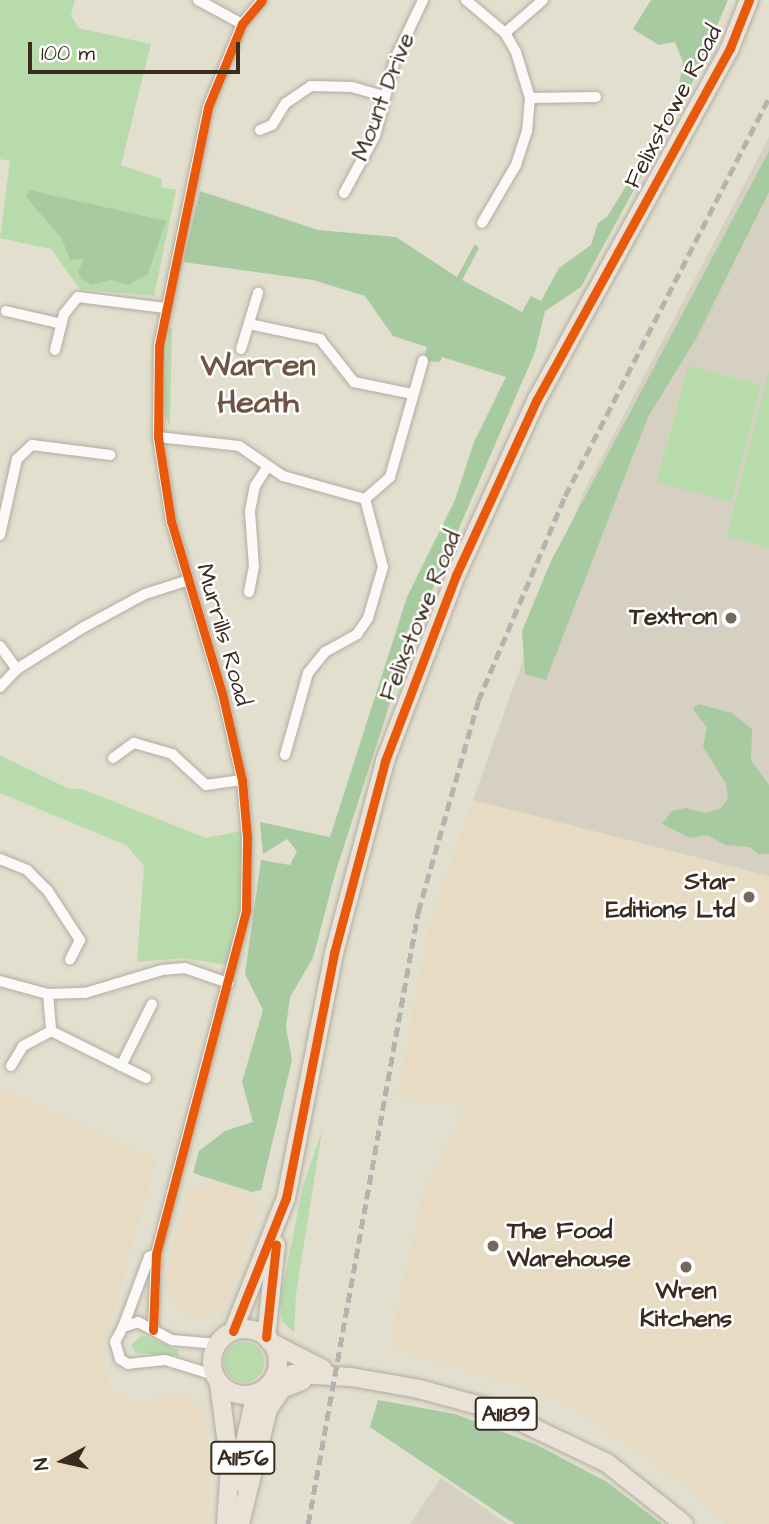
<!DOCTYPE html>
<style>
body{margin:0}
#map{position:relative;width:769px;height:1524px;overflow:hidden;background:#e2dfce;font-family:"Architects Daughter",sans-serif}
div>[style]{position:absolute}
.built>*{inset:0;background:#e7dbc3}
.industrial>*{inset:0;background:#d5d0c2}
.green>*{inset:0;background:#b8dbac}
.round{border-radius:50%}
.forest>*{inset:0;background:#a8caa0}
.roads{filter:drop-shadow(0 0 2px #b0ada1) drop-shadow(0 0 2px #b0ada1)}
.street>*{height:10px;margin:-5px;padding:0 5px;transform-origin:5px;border-radius:5px;background:#fbfaf8}
.primary>*{height:18px;margin:-9px;padding:0 9px;transform-origin:9px;border-radius:9px;background:#eae2d6}
.primary>.ring{margin:-9px;padding:0;box-sizing:content-box;background:none;border:18px solid #eae2d6;border-radius:50%}
.rail>*{height:4.5px;margin-top:-2.25px;transform-origin:0;background:repeating-linear-gradient(90deg,#b5b3af 0 10px,transparent 0 15px)}
.cycleway>*{height:9px;margin:-4.5px;padding:0 4.5px;transform-origin:4.5px;border-radius:4.5px;background:#e8590c}
.dots>*{width:19px;height:19px;translate:-50% -50%;box-sizing:border-box;border:4px solid #fff;border-radius:50%}
span{translate:-50% -50%;white-space:nowrap;text-align:center;line-height:1.15;-webkit-text-stroke:5px #fff;paint-order:stroke}
.shield-label span{padding:2px 5px;background:#fff;border:2px solid;border-radius:5px;-webkit-text-stroke-width:0}
.shield-label{font-size:23px;color:#3b2a1e;font-weight:700}
.street-label{font-size:24px;color:#3b2a1e}
.poi-label{font-size:24px;color:#3b2a1e;font-weight:700}
.right{translate:-100% -50%;text-align:right}
.left{translate:0 -50%;text-align:left}
.district-label{font-size:32px;color:#705443;font-weight:700}
.north{position:absolute;left:28px;top:1426px;width:70px;height:70px;-webkit-text-stroke:5px #fff;paint-order:stroke;rotate:262deg;font-size:19px;font-weight:700;line-height:28px;text-align:center;color:#3b2a1e}
.north::after{content:'';display:block;margin:auto;width:24px;height:32px;background:#3b2a1e;clip-path:polygon(50% 0,100% 100%,50% 72%,0 100%)}
.scale{position:absolute;left:28px;top:42px;width:212px;height:32px;box-sizing:border-box;border:4px solid #3b2a1e;border-top:0;padding-left:9px;font-size:21px;line-height:24px;white-space:nowrap;color:#3b2a1e;-webkit-text-stroke:5px #fff;paint-order:stroke}
</style>
<div id="map">
<div class="built">
<i style="clip-path:polygon(473px 800px,769px 876px,769px 1524px,726px 1524px,688px 1487px,556px 1397px,389px 1348px,424px 1187px,467px 1107px,397px 1097px,429px 924px)"></i>
<i style="clip-path:polygon(0 1088px,157px 1159px,105px 1340px,104px 1367px,112px 1390px,138px 1402px,180px 1393px,202px 1407px,210px 1463px,209px 1524px,0 1524px)"></i>
<i style="clip-path:polygon(206px 1179px,260px 1202px,227px 1301px,209px 1317px,192px 1322px,167px 1294px,164px 1280px,189px 1187px,200px 1191px)"></i>
</div>
<div class="industrial">
<i style="clip-path:polygon(769px 137px,769px 876px,473px 800px,582px 495px)"></i>
<i style="clip-path:polygon(441px 1478px,507px 1524px,410px 1524px)"></i>
</div>
<div class="green">
<i style="clip-path:polygon(0 0,75px 0,71px 15px,78px 28px,151px 44px,121px 165px,162px 179px,161px 187px,176px 190px,154px 296px,80px 289px,51px 249px,0 238px,10px 161px,0 159px)"></i>
<i style="clip-path:polygon(169px 327px,172px 328px,170px 426px,163px 410px)"></i>
<i style="clip-path:polygon(688px 366px,761px 385px,731px 502px,657px 482px)"></i>
<i style="clip-path:polygon(769px 371px,769px 548px,726px 537px)"></i>
<i style="clip-path:polygon(0 755px,69px 789px,82px 789px,206px 838px,246px 830px,246px 910px,233px 966px,182px 958px,137px 962px,144px 866px,126px 845px,0 793px)"></i>
<i style="clip-path:polygon(322px 1131px,296px 1294px,294px 1332px,282px 1321px,280px 1301px,303px 1186px)"></i>
<i style="clip-path:polygon(142px 1335px,179px 1350px,178px 1356px,136px 1353px,131px 1345px)"></i>
<i class="round" style="left:224px;top:1342px;width:40px;height:40px"></i>
</div>
<div class="forest">
<i style="clip-path:polygon(651px 0,728px 0,694px 79px,581px 287px,545px 311px,535px 352px,409px 644px,335px 874px,313px 958px,290px 997px,286px 1027px,292px 1060px,261px 1190px,252px 1192px,193px 1173px,199px 1151px,225px 1131px,253px 1122px,242px 1082px,263px 1010px,245px 974px,261px 860px,290px 865px,297px 851px,287px 839px,263px 854px,260px 822px,330px 837px,407px 597px,455px 500px,474px 442px,506px 377px,442px 357px,440px 362px,423px 361px,427px 347px,393px 336px,365px 296px,313px 280px,183px 262px,200px 191px,318px 230px,396px 237px,457px 277px,475px 244px,479px 248px,462px 280px,522px 312px,531px 296px,541px 301px,559px 268px,591px 245px,598px 223px,607px 217px,643px 159px,678px 91px,683px 62px,675px 42px,659px 45px,633px 29px)"></i>
<i style="clip-path:polygon(769px 151px,769px 192px,697px 337px,648px 417px,546px 680px,525px 674px,522px 631px,551px 561px)"></i>
<i style="clip-path:polygon(29px 190px,166px 221px,148px 274px,129px 285px,111px 280px,92px 285px,81px 279px,78px 272px,84px 259px,70px 260px,62px 239px,26px 197px)"></i>
<i style="clip-path:polygon(698px 704px,732px 713px,752px 729px,751px 760px,769px 785px,769px 854px,758px 854px,750px 847px,726px 845px,707px 835px,690px 838px,662px 824px,672px 811px,686px 808px,706px 813px,721px 808px,728px 799px,726px 784px,703px 747px,707px 728px,693px 709px)"></i>
<i style="clip-path:polygon(378px 1400px,455px 1414px,537px 1445px,607px 1482px,662px 1524px,515px 1524px,370px 1427px)"></i>
</div>
<div class="roads">
<div class="street">
<i style="left:198px;top:0;width:50px;rotate:28.6deg"></i>
<i style="left:466px;top:0;width:51px;rotate:40.2deg"></i>
<i style="left:505px;top:33px;width:22px;rotate:60deg"></i>
<i style="left:516px;top:52px;width:48px;rotate:73.1deg"></i>
<i style="left:530px;top:98px;width:33px;rotate:95deg"></i>
<i style="left:527px;top:131px;width:36px;rotate:108deg"></i>
<i style="left:516px;top:165px;width:67px;rotate:120.4deg"></i>
<i style="left:505px;top:33px;width:50px;rotate:-41deg"></i>
<i style="left:530px;top:98px;width:66px;rotate:-0.9deg"></i>
<i style="left:260px;top:130px;width:13px;rotate:-23deg"></i>
<i style="left:272px;top:125px;width:26px;rotate:-58deg"></i>
<i style="left:286px;top:103px;width:30px;rotate:-34deg"></i>
<i style="left:311px;top:86px;width:41px;rotate:1.4deg"></i>
<i style="left:352px;top:87px;width:33px;rotate:16deg"></i>
<i style="left:344px;top:193px;width:65px;rotate:-61.5deg"></i>
<i style="left:375px;top:136px;width:80px;rotate:-75.4deg"></i>
<i style="left:395px;top:59px;width:65px;rotate:-64.6deg"></i>
<i style="left:6px;top:311px;width:57px;rotate:13.1deg"></i>
<i style="left:249px;top:324px;width:73px;rotate:11.9deg"></i>
<i style="left:320px;top:339px;width:55px;rotate:51.7deg"></i>
<i style="left:354px;top:382px;width:59px;rotate:11.7deg"></i>
<i style="left:241px;top:349px;width:59px;rotate:-73.1deg"></i>
<i style="left:55px;top:350px;width:37px;rotate:-76deg"></i>
<i style="left:64px;top:314px;width:22px;rotate:-51deg"></i>
<i style="left:78px;top:297px;width:88px;rotate:7.2deg"></i>
<i style="left:158px;top:437px;width:81px;rotate:6.3deg"></i>
<i style="left:239px;top:446px;width:53px;rotate:34.3deg"></i>
<i style="left:283px;top:476px;width:85px;rotate:15.7deg"></i>
<i style="left:365px;top:499px;width:33px;rotate:-41deg"></i>
<i style="left:390px;top:477px;width:121px;rotate:-74.1deg"></i>
<i style="left:0;top:535px;width:78px;rotate:-77.4deg"></i>
<i style="left:17px;top:459px;width:21px;rotate:-43deg"></i>
<i style="left:32px;top:445px;width:79px;rotate:7.3deg"></i>
<i style="left:249px;top:592px;width:25px;rotate:-79deg"></i>
<i style="left:254px;top:567px;width:56px;rotate:-94.1deg"></i>
<i style="left:250px;top:511px;width:25px;rotate:-79deg"></i>
<i style="left:255px;top:486px;width:24px;rotate:-57deg"></i>
<i style="left:0;top:646px;width:29px;rotate:54deg"></i>
<i style="left:0;top:687px;width:25px;rotate:-47deg"></i>
<i style="left:17px;top:669px;width:79px;rotate:-32.1deg"></i>
<i style="left:84px;top:627px;width:69px;rotate:-28.4deg"></i>
<i style="left:145px;top:594px;width:43px;rotate:-17.6deg"></i>
<i style="left:285px;top:755px;width:85px;rotate:-74.3deg"></i>
<i style="left:308px;top:673px;width:27px;rotate:-51deg"></i>
<i style="left:325px;top:652px;width:37px;rotate:-29deg"></i>
<i style="left:357px;top:634px;width:19px;rotate:-55deg"></i>
<i style="left:368px;top:618px;width:53px;rotate:-73.6deg"></i>
<i style="left:383px;top:567px;width:70px;rotate:-104.8deg"></i>
<i style="left:113px;top:758px;width:26px;rotate:-36deg"></i>
<i style="left:134px;top:743px;width:40px;rotate:16deg"></i>
<i style="left:172px;top:754px;width:46px;rotate:42.4deg"></i>
<i style="left:206px;top:785px;width:36px;rotate:-8deg"></i>
<i style="left:0;top:859px;width:29px;rotate:22deg"></i>
<i style="left:27px;top:870px;width:30px;rotate:45deg"></i>
<i style="left:48px;top:891px;width:59px;rotate:56.9deg"></i>
<i style="left:80px;top:940px;width:22px;rotate:117deg"></i>
<i style="left:0;top:981px;width:50px;rotate:15.2deg"></i>
<i style="left:48px;top:994px;width:37px;rotate:-2deg"></i>
<i style="left:85px;top:993px;width:80px;rotate:-16.6deg"></i>
<i style="left:162px;top:970px;width:23px;rotate:-5deg"></i>
<i style="left:185px;top:968px;width:46px;rotate:19.2deg"></i>
<i style="left:48px;top:994px;width:37px;rotate:85deg"></i>
<i style="left:51px;top:1031px;width:106px;rotate:26.3deg"></i>
<i style="left:11px;top:1066px;width:23px;rotate:-59deg"></i>
<i style="left:23px;top:1046px;width:32px;rotate:-28deg"></i>
<i style="left:121px;top:1066px;width:69px;rotate:-63.4deg"></i>
<i style="left:123px;top:1327px;width:75px;rotate:-69.6deg"></i>
<i style="left:149px;top:1257px;width:8px;rotate:-23deg"></i>
<i style="left:153px;top:1330px;width:76px;rotate:-87.7deg"></i>
<i style="left:156px;top:1254px;width:356px;rotate:-75.3deg"></i>
<i style="left:246px;top:910px;width:73px;rotate:-89.2deg"></i>
<i style="left:247px;top:837px;width:57px;rotate:-95deg"></i>
<i style="left:242px;top:780px;width:89px;rotate:-102.9deg"></i>
<i style="left:222px;top:693px;width:179px;rotate:-106.5deg"></i>
<i style="left:171px;top:521px;width:85px;rotate:-98.8deg"></i>
<i style="left:158px;top:437px;width:91px;rotate:-89.4deg"></i>
<i style="left:159px;top:346px;width:244px;rotate:-78.4deg"></i>
<i style="left:208px;top:107px;width:90px;rotate:-67.7deg"></i>
<i style="left:242px;top:24px;width:31px;rotate:-50deg"></i>
<i style="left:214px;top:1375px;width:51px;rotate:-163deg"></i>
<i style="left:165px;top:1360px;width:37px;rotate:174deg"></i>
<i style="left:128px;top:1364px;width:9px;rotate:-148deg"></i>
<i style="left:120px;top:1359px;width:18px;rotate:-106deg"></i>
<i style="left:115px;top:1342px;width:17px;rotate:-62deg"></i>
<i style="left:123px;top:1327px;width:16px;rotate:-18deg"></i>
<i style="left:138px;top:1322px;width:38px;rotate:28deg"></i>
<i style="left:172px;top:1340px;width:45px;rotate:5.1deg"></i>
</div>
<div class="primary">
<i class="ring" style="left:212px;top:1329px;width:48px;height:48px"></i>
<i style="left:233px;top:1331px;width:143px;rotate:-68.3deg"></i>
<i style="left:286px;top:1198px;width:250px;rotate:-78.9deg"></i>
<i style="left:334px;top:953px;width:199px;rotate:-75.1deg"></i>
<i style="left:385px;top:761px;width:199px;rotate:-69.1deg"></i>
<i style="left:456px;top:575px;width:192px;rotate:-65.3deg"></i>
<i style="left:536px;top:401px;width:403px;rotate:-61.2deg"></i>
<i style="left:730px;top:48px;width:52px;rotate:-68.4deg"></i>
<i style="left:266px;top:1337px;width:93px;rotate:-83.8deg"></i>
<i style="left:270px;top:1342px;width:59px;rotate:27deg"></i>
<i style="left:274px;top:1379px;width:20px;rotate:-15deg"></i>
<i style="left:293px;top:1374px;width:58px;rotate:3deg"></i>
<i style="left:351px;top:1377px;width:69px;rotate:10deg"></i>
<i style="left:419px;top:1389px;width:80px;rotate:15.3deg"></i>
<i style="left:496px;top:1410px;width:123px;rotate:25.5deg"></i>
<i style="left:607px;top:1463px;width:98px;rotate:38.4deg"></i>
<i style="left:219px;top:1383px;width:86px;rotate:82.6deg"></i>
<i style="left:230px;top:1468px;width:56px;rotate:94.1deg"></i>
<i style="left:243px;top:1483px;width:33px;rotate:-90deg"></i>
<i style="left:243px;top:1450px;width:58px;rotate:-77.2deg"></i>
<i style="left:240px;top:1524px;width:118px;rotate:-76.3deg"></i>
<i style="left:268px;top:1409px;width:24px;rotate:-55deg"></i>
<i style="left:282px;top:1389px;width:22px;rotate:-22deg"></i>
</div>
</div>
<div class="rail">
<i style="left:308px;top:1524px;width:622px;rotate:-79.81deg"></i>
<i style="left:418px;top:912px;width:219px;rotate:-74.1deg"></i>
<i style="left:478px;top:701px;width:223px;rotate:-67deg"></i>
<i style="left:565px;top:496px;width:448px;rotate:-62.9deg"></i>
</div>
<div class="cycleway">
<i style="left:153px;top:1330px;width:76px;rotate:-87.7deg"></i>
<i style="left:156px;top:1254px;width:356px;rotate:-75.3deg"></i>
<i style="left:246px;top:910px;width:73px;rotate:-89.2deg"></i>
<i style="left:247px;top:837px;width:57px;rotate:-95deg"></i>
<i style="left:242px;top:780px;width:89px;rotate:-102.9deg"></i>
<i style="left:222px;top:693px;width:179px;rotate:-106.5deg"></i>
<i style="left:171px;top:521px;width:85px;rotate:-98.8deg"></i>
<i style="left:158px;top:437px;width:91px;rotate:-89.4deg"></i>
<i style="left:159px;top:346px;width:244px;rotate:-78.4deg"></i>
<i style="left:208px;top:107px;width:90px;rotate:-67.7deg"></i>
<i style="left:242px;top:24px;width:31px;rotate:-50deg"></i>
<i style="left:233px;top:1331px;width:143px;rotate:-68.3deg"></i>
<i style="left:286px;top:1198px;width:250px;rotate:-78.9deg"></i>
<i style="left:334px;top:953px;width:199px;rotate:-75.1deg"></i>
<i style="left:385px;top:761px;width:199px;rotate:-69.1deg"></i>
<i style="left:456px;top:575px;width:192px;rotate:-65.3deg"></i>
<i style="left:536px;top:401px;width:403px;rotate:-61.2deg"></i>
<i style="left:730px;top:48px;width:52px;rotate:-68.4deg"></i>
<i style="left:266px;top:1337px;width:93px;rotate:-83.8deg"></i>
</div>
<div class="dots">
<i style="left:731px;top:618px;background:#75695c"></i>
<i style="left:749px;top:897px;background:#75695c"></i>
<i style="left:493px;top:1246px;background:#75695c"></i>
<i style="left:686px;top:1267px;background:#75695c"></i>
</div>
<div class="shield-label">
<span style="left:506px;top:1414px">A1189</span>
<span style="left:243px;top:1458px">A1156</span>
</div>
<div class="street-label">
<span style="left:384px;top:97px;rotate:-69deg">Mount Drive</span>
<span style="left:674px;top:107px;rotate:-62deg">Felixstowe Road</span>
<span style="left:421px;top:616px;rotate:-68deg">Felixstowe Road</span>
<span style="left:223px;top:635px;rotate:74deg">Murrills Road</span>
</div>
<div class="poi-label">
<span class="right" style="left:717px;top:618px">Textron</span>
<span class="right" style="left:735px;top:897px">Star<br>Editions Ltd</span>
<span class="left" style="left:507px;top:1246px">The Food<br>Warehouse</span>
<span style="left:686px;top:1306px">Wren<br>Kitchens</span>
</div>
<div class="district-label">
<span style="left:258px;top:385px">Warren<br>Heath</span>
</div>
<div class="north">N</div>
<div class="scale">100 m</div>
</div>
